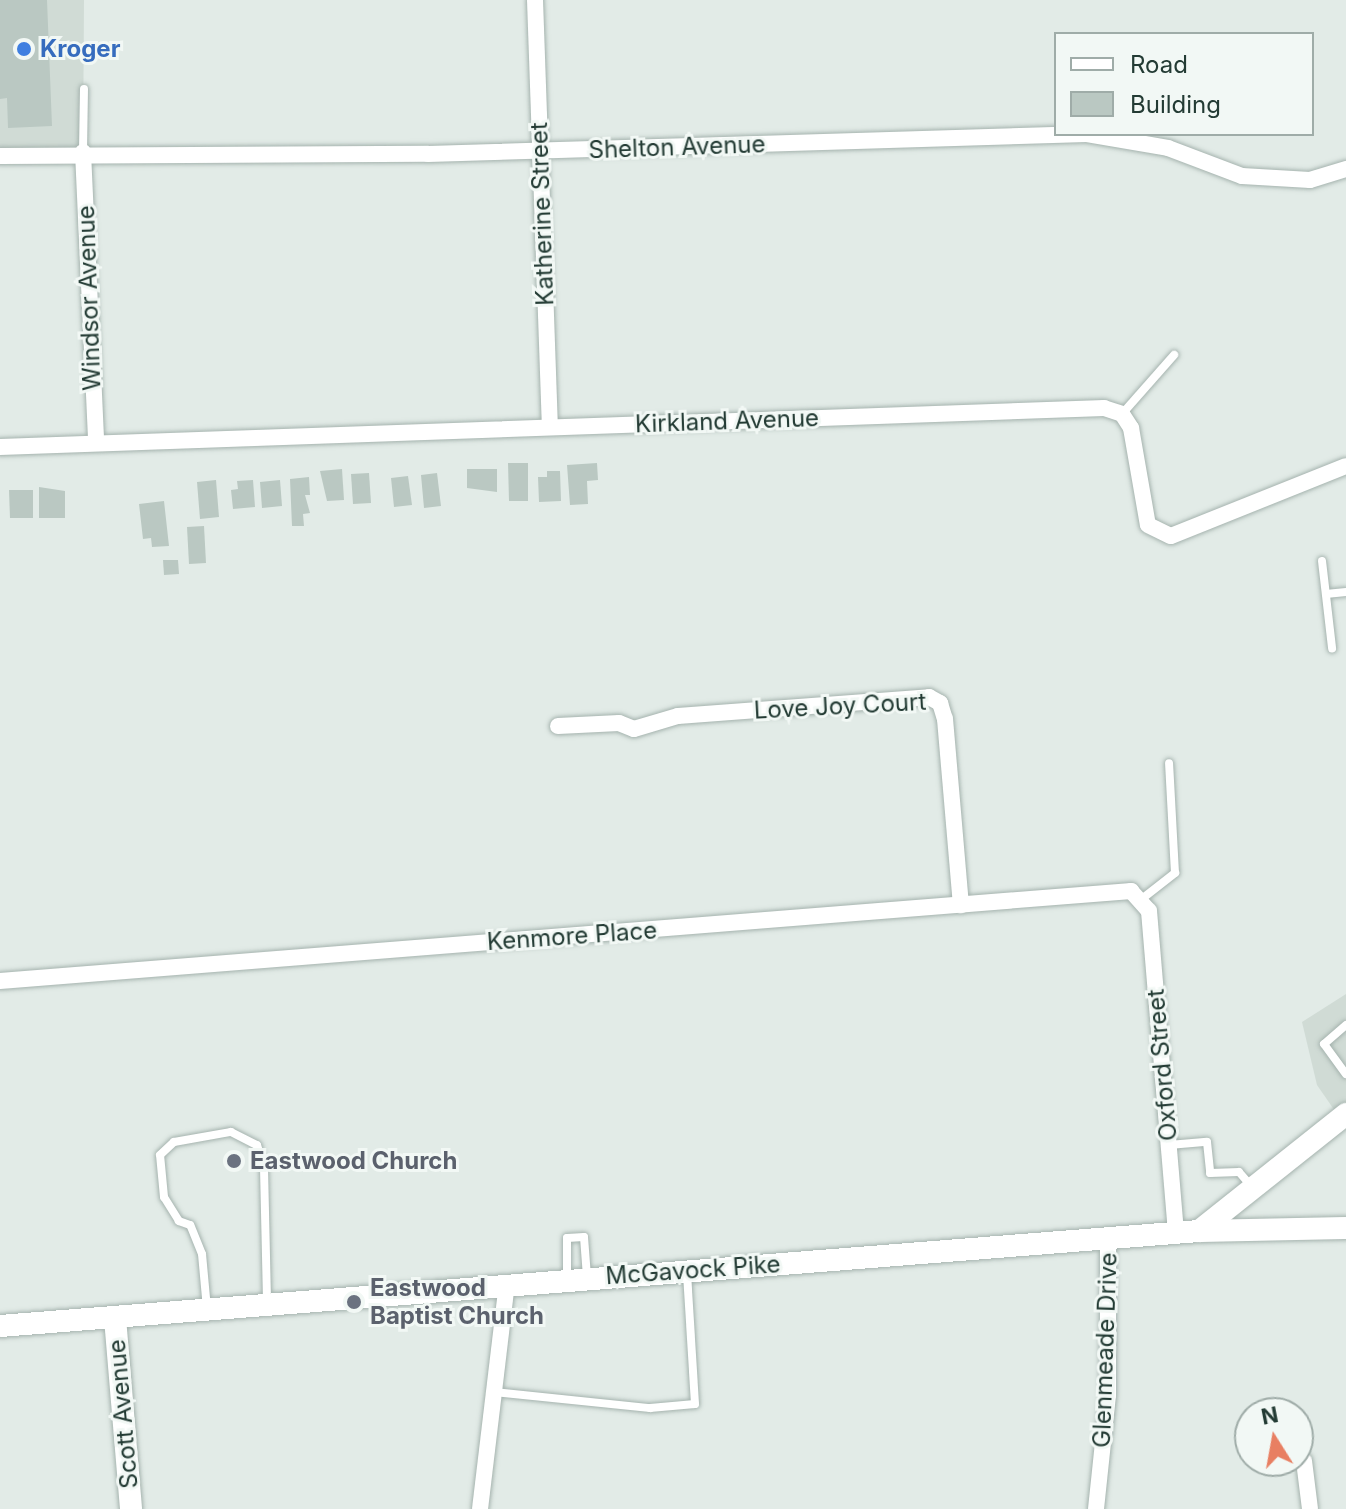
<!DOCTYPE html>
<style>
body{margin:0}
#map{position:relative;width:1346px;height:1509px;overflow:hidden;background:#e2ebe7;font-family:Inter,sans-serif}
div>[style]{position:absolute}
.built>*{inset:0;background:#d0dbd5}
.building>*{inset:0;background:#bac8c2}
.roads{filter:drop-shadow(0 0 2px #a5b3ae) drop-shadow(0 0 2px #a5b3ae)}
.lane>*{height:8px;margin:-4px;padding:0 4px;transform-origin:4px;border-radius:4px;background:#fff}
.street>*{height:16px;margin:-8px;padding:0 8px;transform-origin:8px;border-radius:8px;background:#fff}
.secondary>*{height:22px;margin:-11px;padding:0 11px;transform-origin:11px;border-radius:11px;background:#fff}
.dots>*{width:22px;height:22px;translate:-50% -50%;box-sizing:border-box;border:4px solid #f2f8f5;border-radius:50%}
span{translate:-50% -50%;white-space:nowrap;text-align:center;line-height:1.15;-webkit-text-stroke:6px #f2f8f5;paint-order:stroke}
.shop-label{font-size:24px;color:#366cbe;font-weight:700}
.left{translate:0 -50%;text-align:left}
.street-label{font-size:24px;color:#233b34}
.worship-label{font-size:24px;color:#5b616d;font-weight:700}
.legend{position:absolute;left:1054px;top:32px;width:260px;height:104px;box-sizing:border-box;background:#f2f8f5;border:2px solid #9faca8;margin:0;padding:10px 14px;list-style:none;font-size:24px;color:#233b34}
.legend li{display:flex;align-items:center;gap:16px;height:40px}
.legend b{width:40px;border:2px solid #9faca8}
.north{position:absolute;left:1234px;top:1397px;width:80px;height:80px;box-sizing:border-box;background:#f2f8f5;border:2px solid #9faca8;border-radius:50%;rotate:349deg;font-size:22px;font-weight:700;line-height:32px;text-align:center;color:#233b34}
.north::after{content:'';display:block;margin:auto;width:28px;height:36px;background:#e87f62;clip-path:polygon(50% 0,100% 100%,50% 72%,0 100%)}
</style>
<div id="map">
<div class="built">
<i style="clip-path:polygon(0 0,84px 0,83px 152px,0 156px)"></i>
<i style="clip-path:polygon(1346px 994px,1346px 1127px,1317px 1085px,1302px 1022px)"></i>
</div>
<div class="building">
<i style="clip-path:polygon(0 0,47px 0,52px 126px,8px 128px,7px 98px,0 99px)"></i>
<i style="clip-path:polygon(508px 463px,528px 463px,528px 501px,509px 501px)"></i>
<i style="clip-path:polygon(597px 463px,598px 480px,587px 481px,588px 504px,570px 505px,567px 465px)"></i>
<i style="clip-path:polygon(342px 469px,344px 500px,327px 501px,320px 471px)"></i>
<i style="clip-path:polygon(467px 469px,497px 469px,497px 492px,467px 488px)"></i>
<i style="clip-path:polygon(547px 471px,560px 471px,561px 501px,539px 502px,538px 477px,547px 477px)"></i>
<i style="clip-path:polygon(369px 473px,371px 503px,353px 504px,351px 474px)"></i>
<i style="clip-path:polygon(437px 473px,441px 506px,424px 508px,421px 475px)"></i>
<i style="clip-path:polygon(408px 476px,412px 505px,394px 507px,391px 478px)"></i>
<i style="clip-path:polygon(309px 477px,310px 495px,305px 495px,310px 513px,303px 514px,304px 526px,292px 526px,290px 479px)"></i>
<i style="clip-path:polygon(216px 480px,219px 517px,200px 519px,197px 482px)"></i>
<i style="clip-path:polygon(253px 480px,255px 507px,233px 509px,231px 490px,238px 489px,237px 481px)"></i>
<i style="clip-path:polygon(280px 480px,282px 506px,262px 508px,260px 482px)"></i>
<i style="clip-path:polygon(39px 487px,65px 491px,65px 518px,39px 518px)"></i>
<i style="clip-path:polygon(9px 490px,33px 490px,33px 518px,10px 518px)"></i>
<i style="clip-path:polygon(164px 501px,169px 546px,152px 547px,151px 538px,143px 539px,139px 504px)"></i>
<i style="clip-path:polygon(204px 526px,206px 563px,189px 564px,187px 527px)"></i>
<i style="clip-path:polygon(163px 560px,178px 560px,179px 574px,164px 575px)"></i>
</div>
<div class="roads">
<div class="lane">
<i style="left:83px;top:152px;width:63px;rotate:-89.1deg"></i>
<i style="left:1122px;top:414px;width:79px;rotate:-48.6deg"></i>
<i style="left:1322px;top:561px;width:88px;rotate:83.4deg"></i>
<i style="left:1326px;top:594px;width:20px;rotate:-6deg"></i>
<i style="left:1143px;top:898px;width:41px;rotate:-38deg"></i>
<i style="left:1175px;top:873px;width:110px;rotate:-93.1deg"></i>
<i style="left:1346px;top:1025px;width:29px;rotate:139deg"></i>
<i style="left:1324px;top:1044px;width:37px;rotate:54deg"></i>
<i style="left:1169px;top:1145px;width:38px;rotate:-5deg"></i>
<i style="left:1207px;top:1142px;width:31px;rotate:84deg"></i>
<i style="left:1210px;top:1173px;width:29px;rotate:-2deg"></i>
<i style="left:1239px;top:1172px;width:21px;rotate:49deg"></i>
<i style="left:567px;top:1279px;width:41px;rotate:-90deg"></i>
<i style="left:567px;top:1238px;width:17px;rotate:-3deg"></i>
<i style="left:584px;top:1237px;width:40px;rotate:85.7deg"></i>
<i style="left:207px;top:1309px;width:55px;rotate:-95.2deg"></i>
<i style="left:202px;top:1254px;width:31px;rotate:-112deg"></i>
<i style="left:190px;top:1225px;width:12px;rotate:-160deg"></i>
<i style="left:179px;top:1221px;width:28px;rotate:-122deg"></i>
<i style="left:164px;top:1197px;width:42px;rotate:-95.4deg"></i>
<i style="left:160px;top:1155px;width:19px;rotate:-43deg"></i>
<i style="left:174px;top:1142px;width:58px;rotate:-10deg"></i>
<i style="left:231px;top:1132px;width:29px;rotate:27deg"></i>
<i style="left:257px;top:1145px;width:24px;rotate:73deg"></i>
<i style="left:264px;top:1168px;width:136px;rotate:88.7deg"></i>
<i style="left:494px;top:1392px;width:157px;rotate:5.9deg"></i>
<i style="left:650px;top:1408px;width:45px;rotate:-5.1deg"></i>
<i style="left:695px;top:1404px;width:129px;rotate:-93.5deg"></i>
</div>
<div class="street">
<i style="left:535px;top:0;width:427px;rotate:88deg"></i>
<i style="left:83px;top:152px;width:291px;rotate:87.4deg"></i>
<i style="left:0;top:156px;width:428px;rotate:-0.3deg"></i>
<i style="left:428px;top:154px;width:659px;rotate:-1.74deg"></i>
<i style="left:1087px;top:134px;width:82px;rotate:9.8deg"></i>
<i style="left:1168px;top:148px;width:79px;rotate:20.7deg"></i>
<i style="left:1242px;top:176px;width:68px;rotate:3.4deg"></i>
<i style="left:1310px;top:180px;width:38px;rotate:-17deg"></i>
<i style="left:0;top:447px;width:1105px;rotate:-2.02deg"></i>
<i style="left:1104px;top:408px;width:19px;rotate:18deg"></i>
<i style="left:1122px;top:414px;width:17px;rotate:57deg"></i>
<i style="left:1131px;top:428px;width:98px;rotate:80.1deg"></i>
<i style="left:1148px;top:525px;width:25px;rotate:26deg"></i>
<i style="left:1171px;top:536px;width:188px;rotate:-21.8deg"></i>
<i style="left:558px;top:726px;width:61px;rotate:-2.8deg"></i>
<i style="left:619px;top:723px;width:16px;rotate:22deg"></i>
<i style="left:634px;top:729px;width:46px;rotate:-16.5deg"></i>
<i style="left:678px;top:716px;width:252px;rotate:-4.3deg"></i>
<i style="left:929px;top:697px;width:13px;rotate:29deg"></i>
<i style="left:940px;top:703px;width:17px;rotate:73deg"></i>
<i style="left:945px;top:719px;width:187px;rotate:85.1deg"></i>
<i style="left:0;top:981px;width:1135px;rotate:-4.55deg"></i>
<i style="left:1131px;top:891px;width:27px;rotate:48deg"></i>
<i style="left:1149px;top:911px;width:323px;rotate:85.2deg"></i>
<i style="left:1304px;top:1461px;width:48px;rotate:82.9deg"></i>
<i style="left:480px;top:1509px;width:227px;rotate:-83.2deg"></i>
<i style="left:1096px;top:1509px;width:115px;rotate:-84deg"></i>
<i style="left:1108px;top:1395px;width:156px;rotate:-90deg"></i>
</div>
<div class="secondary">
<i style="left:1199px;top:1231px;width:188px;rotate:-38.5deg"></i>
<i style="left:115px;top:1318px;width:192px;rotate:85.2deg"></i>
<i style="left:0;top:1326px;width:1203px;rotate:-4.53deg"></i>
<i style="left:1199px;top:1231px;width:147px;rotate:-1.2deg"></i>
</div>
</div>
<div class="dots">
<i style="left:24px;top:49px;background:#3f7fe0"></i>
<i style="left:234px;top:1161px;background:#6b7280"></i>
<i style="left:354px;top:1302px;background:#6b7280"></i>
</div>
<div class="shop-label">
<span class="left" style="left:40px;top:49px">Kroger</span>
</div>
<div class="street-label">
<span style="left:677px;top:147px;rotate:-2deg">Shelton Avenue</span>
<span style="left:542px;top:214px;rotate:-92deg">Katherine Street</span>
<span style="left:89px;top:298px;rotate:-92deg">Windsor Avenue</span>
<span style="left:727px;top:421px;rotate:-2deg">Kirkland Avenue</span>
<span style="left:840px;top:706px;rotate:-3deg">Love Joy Court</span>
<span style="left:572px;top:936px;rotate:-4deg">Kenmore Place</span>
<span style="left:1162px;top:1065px;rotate:-95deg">Oxford Street</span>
<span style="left:693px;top:1270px;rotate:-4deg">McGavock Pike</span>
<span style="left:1105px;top:1350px;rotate:-88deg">Glenmeade Drive</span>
<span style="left:123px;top:1414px;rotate:-95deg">Scott Avenue</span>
</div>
<div class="worship-label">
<span class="left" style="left:250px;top:1161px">Eastwood Church</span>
<span class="left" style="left:370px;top:1302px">Eastwood<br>Baptist Church</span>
</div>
<ul class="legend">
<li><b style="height:10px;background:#fff"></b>Road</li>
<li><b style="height:22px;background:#bac8c2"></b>Building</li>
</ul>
<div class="north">N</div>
</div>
